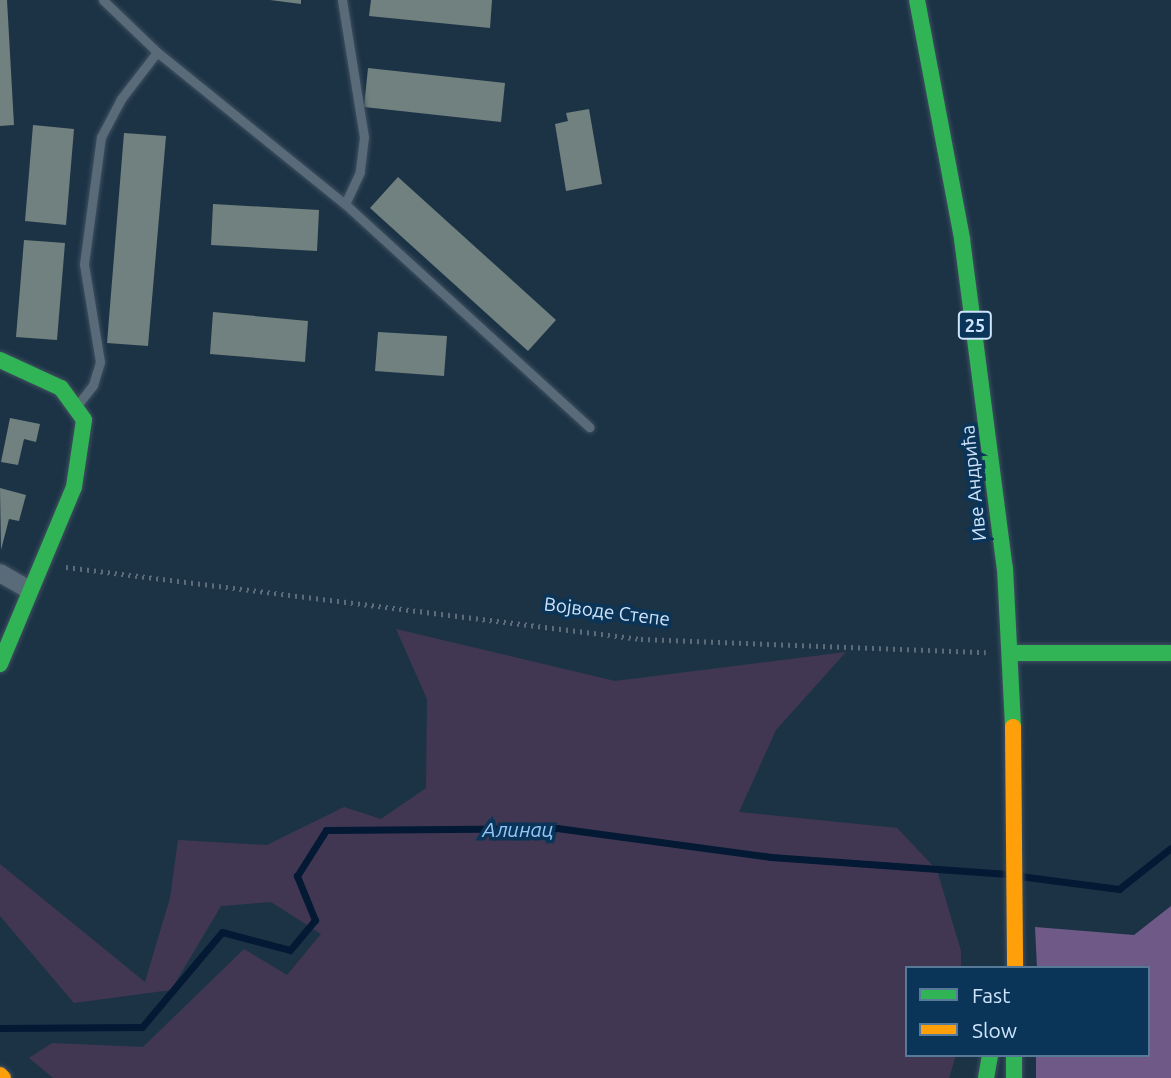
<!DOCTYPE html>
<meta charset="utf-8">
<style>
body{margin:0}
#map{position:relative;width:1171px;height:1078px;overflow:hidden;background:#1c3346;font-family:Ubuntu,sans-serif}
div>[style]{position:absolute}
.green>*{inset:0;background:#423753}
.forest>*{inset:0;background:#6f5a87}
.stream>*{height:7px;margin:-3.5px;padding:0 3.5px;transform-origin:3.5px;border-radius:3.5px;background:#031934}
.building>*{inset:0;background:#71817f}
.path>*{height:4.5px;margin-top:-2.25px;transform-origin:0;background:repeating-linear-gradient(90deg,#5d6c7a 0 2px,transparent 0 7px)}
.roads{filter:drop-shadow(0 0 2px #3e505f) drop-shadow(0 0 2px #3e505f)}
.lane>*{height:9px;margin:-4.5px;padding:0 4.5px;transform-origin:4.5px;border-radius:4.5px;background:#596a79}
.street>*{height:18px;margin:-9px;padding:0 9px;transform-origin:9px;border-radius:9px;background:#596a79}
.fast>*{height:16px;margin:-8px;padding:0 8px;transform-origin:8px;border-radius:8px;background:#30b455}
.slow>*{height:16px;margin:-8px;padding:0 8px;transform-origin:8px;border-radius:8px;background:#ff9f0a}
span{translate:-50% -50%;white-space:nowrap;text-align:center;line-height:1.15;-webkit-text-stroke:7px #0a3458;paint-order:stroke}
.shield-label span{padding:2px 5px;background:#0a3458;border:2px solid;border-radius:5px;-webkit-text-stroke-width:0}
.shield-label{font-size:18px;color:#cee4fb;font-weight:700}
.street-label{font-size:19px;color:#cee4fb}
.water-label{font-size:21px;color:#95c6f8;font-style:italic}
.legend{position:absolute;left:905px;top:966px;width:245px;height:91px;box-sizing:border-box;background:#0a3458;border:2px solid #587a99;margin:0;padding:9px 12px;list-style:none;font-size:21px;color:#cee4fb}
.legend li{display:flex;align-items:center;gap:14px;height:35px}
.legend b{width:35px;border:2px solid #587a99}
</style>
<div id="map">
<div class="green">
<i style="clip-path:polygon(396px 629px,615px 681px,846px 652px,776px 730px,739px 812px,897px 828px,937px 870px,961px 951px,961px 968px,907px 968px,907px 1055px,956px 1055px,949px 1078px,53px 1078px,29px 1058px,52px 1043px,143px 1047px,244px 949px,287px 975px,321px 934px,271px 902px,221px 906px,171px 990px,74px 1003px,0 916px,0 864px,145px 982px,170px 898px,178px 840px,267px 845px,344px 807px,381px 819px,426px 788px,427px 699px)"></i>
</div>
<div class="forest">
<i style="clip-path:polygon(1171px 906px,1171px 1078px,1036px 1078px,1036px 1055px,1148px 1055px,1148px 968px,1037px 968px,1035px 927px,1134px 935px)"></i>
</div>
<div class="stream">
<i style="left:1019px;top:876px;width:101px;rotate:7.4deg"></i>
<i style="left:1119px;top:889px;width:66px;rotate:-38.3deg"></i>
<i style="left:0;top:1028px;width:142px;rotate:-0.4deg"></i>
<i style="left:142px;top:1027px;width:124px;rotate:-49.9deg"></i>
<i style="left:222px;top:932px;width:70px;rotate:14.8deg"></i>
<i style="left:290px;top:950px;width:39px;rotate:-50deg"></i>
<i style="left:315px;top:920px;width:48px;rotate:-112.2deg"></i>
<i style="left:297px;top:876px;width:54px;rotate:-57.8deg"></i>
<i style="left:326px;top:830px;width:231px;rotate:-0.5deg"></i>
<i style="left:557px;top:828px;width:216px;rotate:7.7deg"></i>
<i style="left:771px;top:857px;width:237px;rotate:4.1deg"></i>
</div>
<div class="building">
<i style="clip-path:polygon(0 0,7px 0,14px 125px,0 126px)"></i>
<i style="clip-path:polygon(270px 0,301px 0,301px 4px)"></i>
<i style="clip-path:polygon(371px 0,492px 0,490px 28px,369px 16px)"></i>
<i style="clip-path:polygon(368px 68px,505px 83px,501px 122px,364px 107px)"></i>
<i style="clip-path:polygon(589px 109px,602px 184px,566px 191px,555px 124px,568px 121px,566px 113px)"></i>
<i style="clip-path:polygon(33px 125px,74px 129px,66px 225px,25px 221px)"></i>
<i style="clip-path:polygon(124px 133px,166px 136px,148px 346px,107px 343px)"></i>
<i style="clip-path:polygon(398px 177px,556px 320px,528px 351px,370px 208px)"></i>
<i style="clip-path:polygon(213px 204px,319px 210px,317px 251px,211px 245px)"></i>
<i style="clip-path:polygon(24px 240px,65px 243px,57px 340px,16px 337px)"></i>
<i style="clip-path:polygon(213px 312px,308px 321px,305px 362px,210px 354px)"></i>
<i style="clip-path:polygon(378px 332px,447px 336px,444px 376px,375px 371px)"></i>
<i style="clip-path:polygon(10px 418px,40px 424px,36px 442px,24px 439px,18px 465px,1px 462px)"></i>
<i style="clip-path:polygon(0 488px,26px 495px,19px 521px,9px 519px,1px 550px)"></i>
</div>
<div class="path">
<i style="left:66px;top:567px;width:579px;rotate:7.14deg"></i>
<i style="left:641px;top:639px;width:345px;rotate:2.2deg"></i>
</div>
<div class="roads">
<div class="lane">
<i style="left:103px;top:0;width:75px;rotate:43.9deg"></i>
<i style="left:157px;top:52px;width:242px;rotate:39deg"></i>
<i style="left:345px;top:204px;width:331px;rotate:42.4deg"></i>
<i style="left:342px;top:0;width:139px;rotate:80.9deg"></i>
<i style="left:364px;top:137px;width:35px;rotate:97deg"></i>
<i style="left:360px;top:172px;width:35px;rotate:115deg"></i>
<i style="left:79px;top:403px;width:23px;rotate:-52deg"></i>
<i style="left:93px;top:385px;width:24px;rotate:-73deg"></i>
<i style="left:100px;top:362px;width:99px;rotate:-99.3deg"></i>
<i style="left:84px;top:264px;width:128px;rotate:-82.4deg"></i>
<i style="left:101px;top:137px;width:43px;rotate:-62.2deg"></i>
<i style="left:121px;top:99px;width:59px;rotate:-52.5deg"></i>
</div>
<div class="street">
<i style="left:0;top:573px;width:34px;rotate:30deg"></i>
</div>
<div class="fast">
<i style="left:917px;top:0;width:243px;rotate:79.3deg"></i>
<i style="left:962px;top:239px;width:332px;rotate:82.6deg"></i>
<i style="left:1005px;top:568px;width:159px;rotate:87.1deg"></i>
<i style="left:0;top:360px;width:67px;rotate:24.7deg"></i>
<i style="left:61px;top:388px;width:39px;rotate:54deg"></i>
<i style="left:84px;top:420px;width:68px;rotate:98.5deg"></i>
<i style="left:74px;top:487px;width:192px;rotate:112.7deg"></i>
<i style="left:1011px;top:653px;width:160px"></i>
<i style="left:1014px;top:1055px;width:23px;rotate:90deg"></i>
<i style="left:986px;top:1078px;width:23px;rotate:-80deg"></i>
</div>
<div class="slow">
<i style="left:1013px;top:727px;width:241px;rotate:89.5deg"></i>
<i style="left:0;top:1075px;width:4px;rotate:45deg"></i>
</div>
</div>
<div class="shield-label">
<span style="left:975px;top:325px">25</span>
</div>
<div class="street-label">
<span style="left:974px;top:483px;rotate:-96deg">Иве Андрића</span>
<span style="left:607px;top:612px;rotate:7deg">Војводе Степе</span>
</div>
<div class="water-label">
<span style="left:518px;top:829px">Алинац</span>
</div>
<ul class="legend">
<li><b style="height:9px;background:#30b455"></b>Fast</li>
<li><b style="height:9px;background:#ff9f0a"></b>Slow</li>
</ul>
</div>
